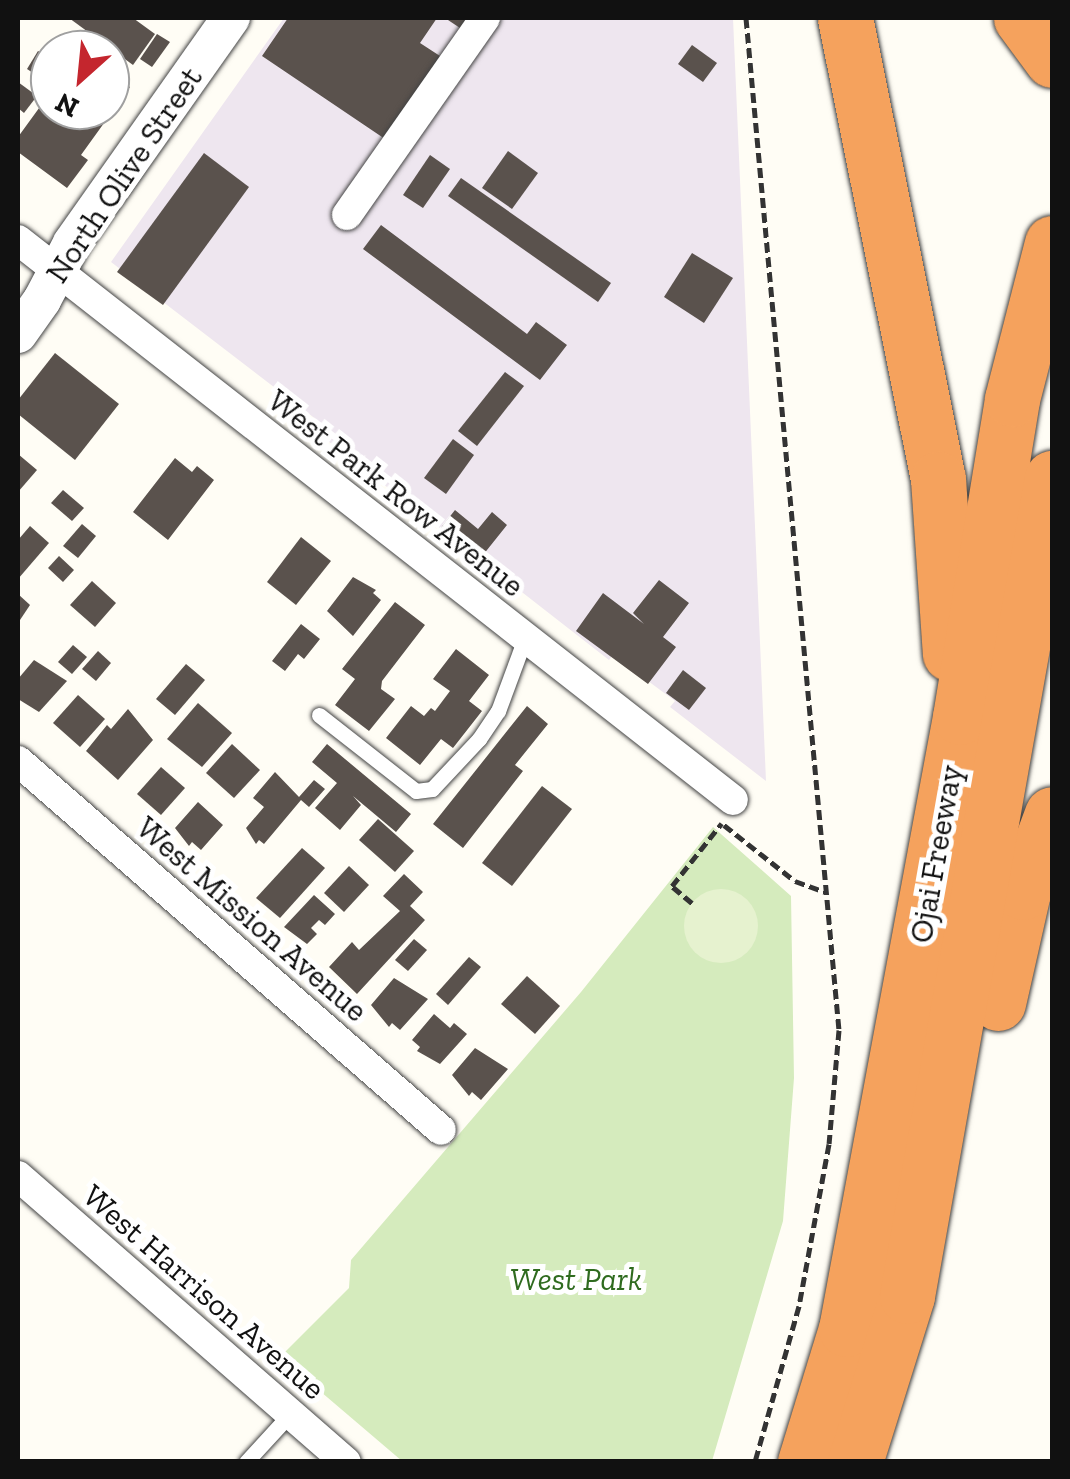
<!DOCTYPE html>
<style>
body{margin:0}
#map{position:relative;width:1070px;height:1479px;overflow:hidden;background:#fffdf5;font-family:"Zilla Slab",serif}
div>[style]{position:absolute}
.industrial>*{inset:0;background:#eee6ef}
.green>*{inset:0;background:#d5ebbd}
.pitch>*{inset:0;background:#e6f2cf}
.round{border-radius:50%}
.building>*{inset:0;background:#5a524d}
.path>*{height:5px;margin-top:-2.5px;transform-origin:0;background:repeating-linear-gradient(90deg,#333 0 10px,transparent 0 15px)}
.roads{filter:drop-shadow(0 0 2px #444) drop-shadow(0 0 2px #444)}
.service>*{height:15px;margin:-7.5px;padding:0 7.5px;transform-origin:7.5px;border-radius:7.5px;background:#fff}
.minor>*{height:30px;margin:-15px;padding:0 15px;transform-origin:15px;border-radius:15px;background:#fff}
.tertiary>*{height:38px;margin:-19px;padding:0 19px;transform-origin:19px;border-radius:19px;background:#fff}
.motorway>*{height:55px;margin:-27.5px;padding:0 27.5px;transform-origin:27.5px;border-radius:27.5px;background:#f5a25d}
span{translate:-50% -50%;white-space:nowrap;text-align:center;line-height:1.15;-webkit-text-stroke:10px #fff;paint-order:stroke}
.street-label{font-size:32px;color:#111}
.park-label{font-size:32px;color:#2f6b1f;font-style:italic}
.frame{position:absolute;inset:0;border:20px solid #111;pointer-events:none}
.north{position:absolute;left:30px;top:30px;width:100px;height:100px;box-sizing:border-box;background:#fff;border:2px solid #a0a0a0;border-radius:50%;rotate:207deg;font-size:28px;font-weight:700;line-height:40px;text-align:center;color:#111}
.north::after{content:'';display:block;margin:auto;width:35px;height:45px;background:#c4262e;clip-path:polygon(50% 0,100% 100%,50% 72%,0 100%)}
</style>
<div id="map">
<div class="industrial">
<i style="clip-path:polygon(284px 18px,733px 18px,766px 781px,670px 707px,675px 701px,613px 655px,609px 660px,328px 441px,334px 433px,111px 262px)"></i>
</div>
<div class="green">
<i style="clip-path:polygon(713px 827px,791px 896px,794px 1078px,783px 1221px,712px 1461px,402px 1461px,280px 1357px,349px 1288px,351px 1260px,581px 992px)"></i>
</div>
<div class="pitch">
<i class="round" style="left:684px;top:889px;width:74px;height:74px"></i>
</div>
<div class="building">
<i style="clip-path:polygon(69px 18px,133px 18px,155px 34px,133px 65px)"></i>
<i style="clip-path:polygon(288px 18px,437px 18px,420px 43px,440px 56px,385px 139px,262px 56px)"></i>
<i style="clip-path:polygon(445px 18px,467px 18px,460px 28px)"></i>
<i style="clip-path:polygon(157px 34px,170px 42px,152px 67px,140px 59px)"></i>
<i style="clip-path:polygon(692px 45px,717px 63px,703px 82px,678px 64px)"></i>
<i style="clip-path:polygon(38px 51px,50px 58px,50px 84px,27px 69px)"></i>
<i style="clip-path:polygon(110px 73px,130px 87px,81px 155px,88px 160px,67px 188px,18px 152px,18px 137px,50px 93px,50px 110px,110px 110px)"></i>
<i style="clip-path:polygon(18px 82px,37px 96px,24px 113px,18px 108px)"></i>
<i style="clip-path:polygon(508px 151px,538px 173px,512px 209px,482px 188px)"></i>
<i style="clip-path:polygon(204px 153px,249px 187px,163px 305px,117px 272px)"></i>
<i style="clip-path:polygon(430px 155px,450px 169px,423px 208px,403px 195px)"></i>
<i style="clip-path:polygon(461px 178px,611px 283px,598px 302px,448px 196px)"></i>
<i style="clip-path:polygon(381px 225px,527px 334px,536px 322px,567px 345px,540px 380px,363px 249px)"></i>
<i style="clip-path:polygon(692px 253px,733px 278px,704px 323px,664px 297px)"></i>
<i style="clip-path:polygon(55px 353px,119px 404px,75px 460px,18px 414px,18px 400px)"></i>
<i style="clip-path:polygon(505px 372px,524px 386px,477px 446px,458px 431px)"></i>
<i style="clip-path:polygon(453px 439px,474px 455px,446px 494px,424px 478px)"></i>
<i style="clip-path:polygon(18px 454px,37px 470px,18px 492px)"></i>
<i style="clip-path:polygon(175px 458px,192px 472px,197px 466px,214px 480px,168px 540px,133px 512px)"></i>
<i style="clip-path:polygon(63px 490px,84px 508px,72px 521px,51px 503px)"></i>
<i style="clip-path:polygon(455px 510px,478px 529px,492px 512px,507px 525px,479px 560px,440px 529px)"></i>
<i style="clip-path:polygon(82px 524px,96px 536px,78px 558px,63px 546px)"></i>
<i style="clip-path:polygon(30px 526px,49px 543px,18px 579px,18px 540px)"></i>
<i style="clip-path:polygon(301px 537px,331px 561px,296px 605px,267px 582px)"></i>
<i style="clip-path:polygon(59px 556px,74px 570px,63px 582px,48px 568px)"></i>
<i style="clip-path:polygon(353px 577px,376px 590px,373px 593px,381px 600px,353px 636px,327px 611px)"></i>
<i style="clip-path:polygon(659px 580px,689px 603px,663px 637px,676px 647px,648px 684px,576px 631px,603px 593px,644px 624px,633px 613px)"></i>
<i style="clip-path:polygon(92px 581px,116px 603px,95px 627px,70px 605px)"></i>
<i style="clip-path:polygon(18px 594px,30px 605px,18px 623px)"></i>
<i style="clip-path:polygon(395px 602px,425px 625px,382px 681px,381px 689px,395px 699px,369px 731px,335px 705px,355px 679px,342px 669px)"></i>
<i style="clip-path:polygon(301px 624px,320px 639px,304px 659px,298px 654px,285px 671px,272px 661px)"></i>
<i style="clip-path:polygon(73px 645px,87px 657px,72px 674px,58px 662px)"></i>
<i style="clip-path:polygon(456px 649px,489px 675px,469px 701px,482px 711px,453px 748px,441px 739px,420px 765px,386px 738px,411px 706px,424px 716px,431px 708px,435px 711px,450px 691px,433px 679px)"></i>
<i style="clip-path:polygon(98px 651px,111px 663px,96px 681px,82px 669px)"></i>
<i style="clip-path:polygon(34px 660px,67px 681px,39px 712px,18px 699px,18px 679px)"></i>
<i style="clip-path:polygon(186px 664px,205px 680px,175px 715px,156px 699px)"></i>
<i style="clip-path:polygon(683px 670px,706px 688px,689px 710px,666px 693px)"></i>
<i style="clip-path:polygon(78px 695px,105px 719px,80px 747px,53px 723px)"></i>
<i style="clip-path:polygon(198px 703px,232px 733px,202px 767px,167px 739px)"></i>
<i style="clip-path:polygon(527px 706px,548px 724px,515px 765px,523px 771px,463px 848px,433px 824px)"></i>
<i style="clip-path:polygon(128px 709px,153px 740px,118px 780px,86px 751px,107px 725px,111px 729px)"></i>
<i style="clip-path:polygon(232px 744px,260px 770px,234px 798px,206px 773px)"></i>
<i style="clip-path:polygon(327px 744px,411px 814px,396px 832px,353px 796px,361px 805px,340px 830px,315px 808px,337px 783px,312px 762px)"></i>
<i style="clip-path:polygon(161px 767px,185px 788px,161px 815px,137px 794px)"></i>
<i style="clip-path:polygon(275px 772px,299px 797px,314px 780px,325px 789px,309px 807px,301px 800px,264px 844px,259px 840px,256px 844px,246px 828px,264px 807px,253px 798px)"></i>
<i style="clip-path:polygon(542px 786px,572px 809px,512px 886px,482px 863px)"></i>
<i style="clip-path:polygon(198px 802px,223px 825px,201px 850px,192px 842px,189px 846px,175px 828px)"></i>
<i style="clip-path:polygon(378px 819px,414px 851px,395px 872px,359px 840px)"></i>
<i style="clip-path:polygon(302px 848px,325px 868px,280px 918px,256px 898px)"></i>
<i style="clip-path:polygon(349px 866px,369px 885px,344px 912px,324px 893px)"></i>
<i style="clip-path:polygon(404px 874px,423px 892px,410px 906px,425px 920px,357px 994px,329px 967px,352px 942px,359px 950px,400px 911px,383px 896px)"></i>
<i style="clip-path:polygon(314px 895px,335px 914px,325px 925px,319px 920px,311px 928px,317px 934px,307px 944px,284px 927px)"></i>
<i style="clip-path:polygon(414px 939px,427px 950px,408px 971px,395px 960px)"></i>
<i style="clip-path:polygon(469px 957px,481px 967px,448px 1005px,436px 994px)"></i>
<i style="clip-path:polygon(527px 976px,560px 1006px,535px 1034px,501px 1004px)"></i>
<i style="clip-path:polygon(394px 978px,428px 999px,400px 1030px,392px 1023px,389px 1027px,371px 1005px)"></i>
<i style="clip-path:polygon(434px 1014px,450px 1028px,454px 1023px,467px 1034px,440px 1064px,417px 1051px,420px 1047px,412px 1040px)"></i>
<i style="clip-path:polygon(475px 1048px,508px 1069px,481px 1100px,472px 1092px,469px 1096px,452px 1075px)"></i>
</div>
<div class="path">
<i style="left:746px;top:18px;width:1016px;rotate:84.75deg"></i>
<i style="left:839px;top:1030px;width:114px;rotate:95deg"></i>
<i style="left:829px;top:1144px;width:165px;rotate:100.5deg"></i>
<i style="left:799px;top:1306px;width:162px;rotate:105.8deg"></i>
<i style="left:724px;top:825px;width:90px;rotate:38.3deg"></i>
<i style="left:795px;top:881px;width:32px;rotate:20deg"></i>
<i style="left:692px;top:903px;width:26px;rotate:-140deg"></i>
<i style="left:672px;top:886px;width:80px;rotate:-51.6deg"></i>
</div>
<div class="roads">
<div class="service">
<i style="left:319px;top:715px;width:123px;rotate:38.1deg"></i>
<i style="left:416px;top:791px;width:16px;rotate:-7deg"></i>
<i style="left:432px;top:789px;width:69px;rotate:-46.8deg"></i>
<i style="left:479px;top:739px;width:34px;rotate:-56deg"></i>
<i style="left:498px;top:711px;width:78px;rotate:-69.7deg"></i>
<i style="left:246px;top:1462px;width:65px;rotate:-47.5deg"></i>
</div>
<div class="minor">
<i style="left:347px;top:215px;width:241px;rotate:-55deg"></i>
<i style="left:18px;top:240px;width:908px;rotate:38.07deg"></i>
<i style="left:18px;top:761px;width:561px;rotate:41.1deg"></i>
<i style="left:18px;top:1176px;width:435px;rotate:41.1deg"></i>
</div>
<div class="tertiary">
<i style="left:18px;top:334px;width:42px;rotate:-54.8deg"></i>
<i style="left:42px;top:300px;width:64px;rotate:-62.2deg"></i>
<i style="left:72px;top:243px;width:276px;rotate:-54.8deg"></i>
</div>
<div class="motorway">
<i style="left:845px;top:18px;width:470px;rotate:78.6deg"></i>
<i style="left:938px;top:479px;width:175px;rotate:86.1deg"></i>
<i style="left:1021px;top:18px;width:52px;rotate:53.6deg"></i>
<i style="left:998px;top:1003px;width:114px;rotate:-77.3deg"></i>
<i style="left:1023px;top:892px;width:83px;rotate:-69.6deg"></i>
<i style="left:805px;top:1462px;width:139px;rotate:-72.9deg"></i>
<i style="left:846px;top:1329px;width:623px;rotate:-79.45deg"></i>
<i style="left:960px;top:717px;width:322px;rotate:-80.7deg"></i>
<i style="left:1012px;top:399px;width:161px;rotate:-75.6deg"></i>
<i style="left:855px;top:1462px;width:174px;rotate:-72.6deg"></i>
<i style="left:907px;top:1296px;width:831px;rotate:-79.95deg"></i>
</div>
</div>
<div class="street-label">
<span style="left:124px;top:175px;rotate:-56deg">North Olive Street</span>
<span style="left:396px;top:493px;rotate:38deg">West Park Row Avenue</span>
<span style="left:936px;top:854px;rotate:-80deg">Ojai Freeway</span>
<span style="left:252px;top:919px;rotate:41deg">West Mission Avenue</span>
<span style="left:204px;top:1292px;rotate:41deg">West Harrison Avenue</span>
</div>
<div class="park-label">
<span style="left:576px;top:1279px">West Park</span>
</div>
<div class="frame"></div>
<div class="north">N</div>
</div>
